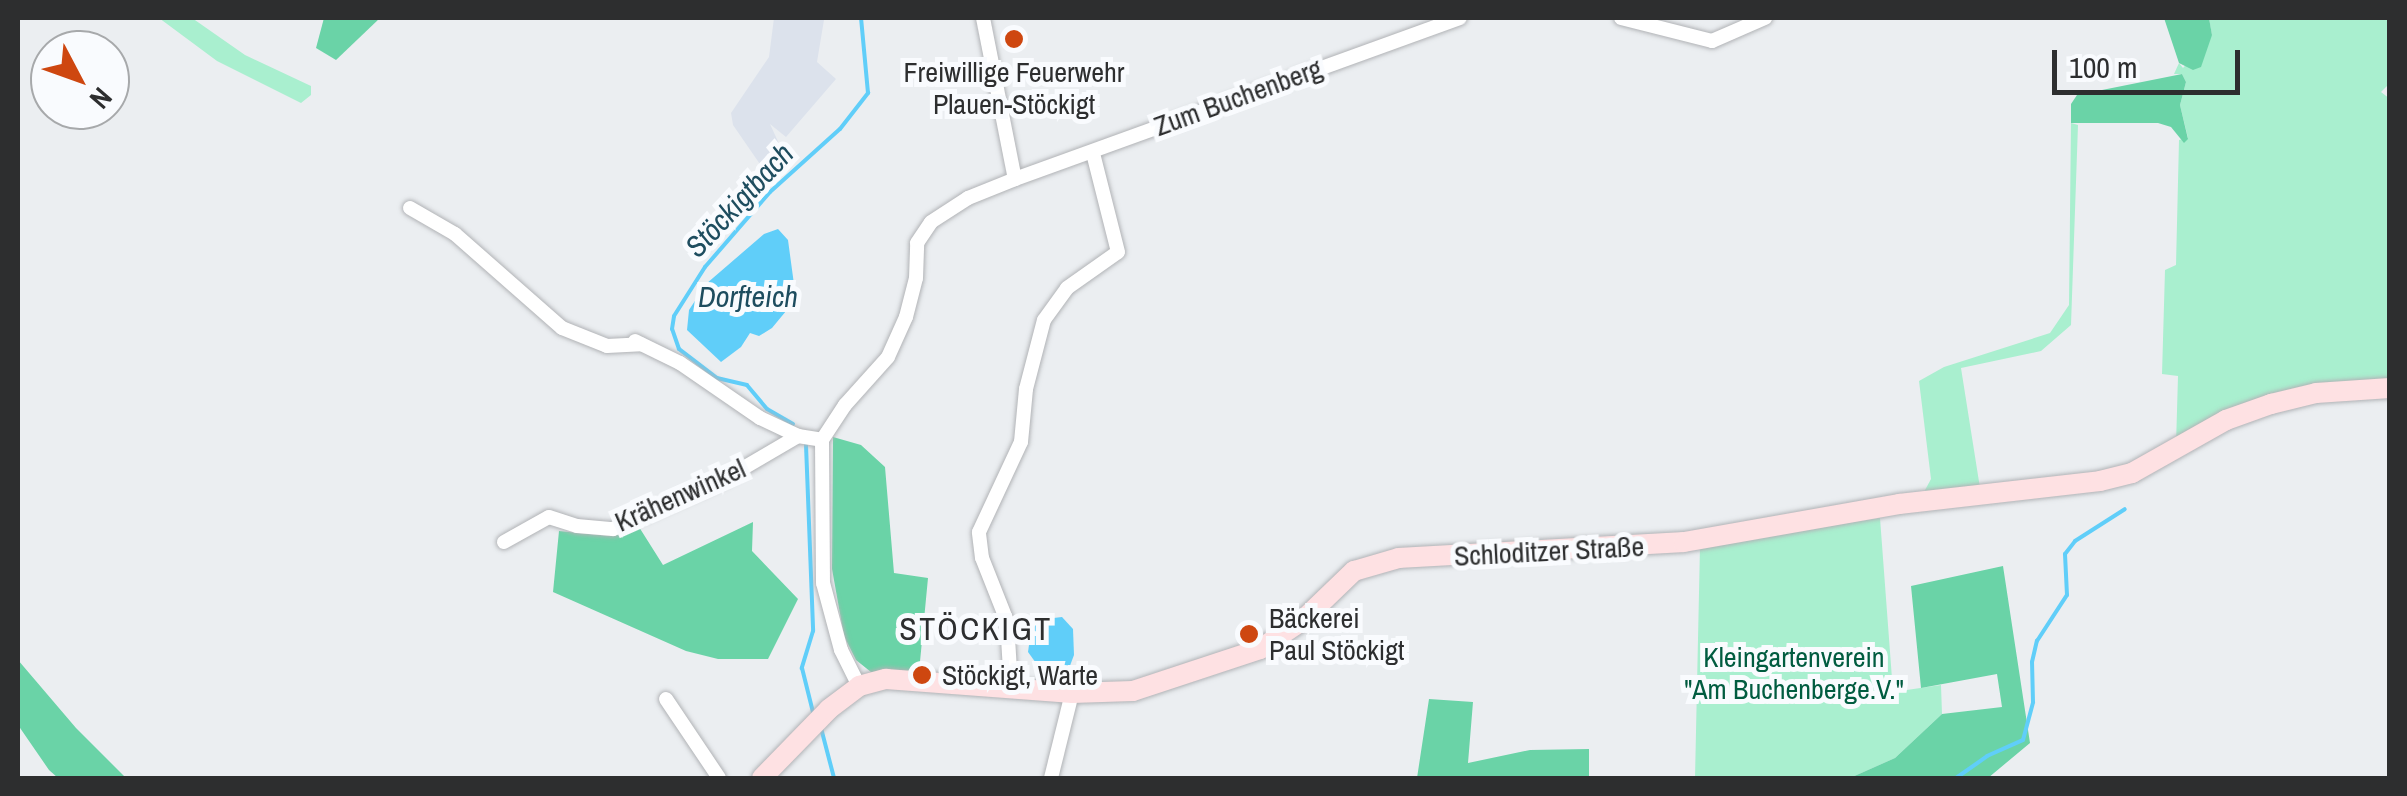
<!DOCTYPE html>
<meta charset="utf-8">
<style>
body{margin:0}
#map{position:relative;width:2407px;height:796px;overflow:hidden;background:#ebeef1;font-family:"Archivo Narrow",sans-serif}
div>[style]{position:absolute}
.built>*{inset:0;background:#dce2ec}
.green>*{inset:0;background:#a9efcf}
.forest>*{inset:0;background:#6ad3a7}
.water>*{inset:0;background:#60cef9}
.stream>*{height:4px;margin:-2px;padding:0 2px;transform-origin:2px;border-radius:2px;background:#60cef9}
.roads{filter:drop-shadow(0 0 2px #b1b3b6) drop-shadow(0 0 2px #b1b3b6)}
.street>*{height:14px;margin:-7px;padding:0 7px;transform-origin:7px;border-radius:7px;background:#fff}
.secondary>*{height:20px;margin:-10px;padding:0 10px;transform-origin:10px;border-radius:10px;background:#fee1e3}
.dots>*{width:28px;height:28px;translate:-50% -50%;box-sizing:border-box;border:5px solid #f9fbfe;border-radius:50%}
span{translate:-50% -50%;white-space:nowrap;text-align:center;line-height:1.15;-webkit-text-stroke:10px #f9fbfe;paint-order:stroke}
.poi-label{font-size:28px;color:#2d2e2f}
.left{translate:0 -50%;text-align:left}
.street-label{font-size:28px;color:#2d2e2f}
.park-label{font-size:28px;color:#015c40}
.water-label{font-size:30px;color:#1e4d5f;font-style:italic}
.quarter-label{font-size:32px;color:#2d2e2f;letter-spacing:2.5px}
.frame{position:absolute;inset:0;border:20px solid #2d2e2f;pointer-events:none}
.north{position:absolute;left:30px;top:30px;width:100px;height:100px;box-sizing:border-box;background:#f9fbfe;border:2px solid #a7a9ab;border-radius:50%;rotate:131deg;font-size:28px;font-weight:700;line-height:40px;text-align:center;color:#2d2e2f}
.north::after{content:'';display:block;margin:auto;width:35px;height:45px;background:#ce4710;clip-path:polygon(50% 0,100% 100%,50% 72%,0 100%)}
.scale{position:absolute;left:2052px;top:50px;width:188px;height:45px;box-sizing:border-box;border:5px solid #2d2e2f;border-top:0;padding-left:12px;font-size:30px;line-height:35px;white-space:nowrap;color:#2d2e2f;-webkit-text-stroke:8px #f9fbfe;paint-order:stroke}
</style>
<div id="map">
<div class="built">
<i style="clip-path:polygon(774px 18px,824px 20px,817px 62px,836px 79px,786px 137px,770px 124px,786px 159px,766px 173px,733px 125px,731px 113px,769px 57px)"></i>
</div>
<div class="green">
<i style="clip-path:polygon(159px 18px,192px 18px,245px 55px,311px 86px,311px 95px,301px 103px,217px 61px)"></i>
<i style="clip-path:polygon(2209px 18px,2389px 18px,2389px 84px,2381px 92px,2390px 99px,2389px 382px,2314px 388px,2176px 445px,2178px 376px,2162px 374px,2165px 270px,2176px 265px,2179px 140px,2188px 138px,2180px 105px,2186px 82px,2182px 74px,2174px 74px,2179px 63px,2183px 68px,2212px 35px)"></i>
<i style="clip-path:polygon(2071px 123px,2078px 125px,2071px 325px,2041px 351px,1961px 368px,1980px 488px,1924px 492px,1931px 479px,1919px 381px,1944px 367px,2050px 333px,2069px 305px)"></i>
<i style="clip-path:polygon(1880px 518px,1893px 692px,1941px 685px,1942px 714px,1895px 758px,1850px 778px,1695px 778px,1700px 546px)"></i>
</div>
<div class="forest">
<i style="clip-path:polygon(324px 18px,380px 18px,336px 60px,316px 48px)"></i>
<i style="clip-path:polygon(2164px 18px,2209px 18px,2212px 35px,2201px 67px,2193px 70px,2179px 63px)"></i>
<i style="clip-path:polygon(2182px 74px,2186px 82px,2180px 105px,2188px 139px,2184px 143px,2171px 127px,2158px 123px,2071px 123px,2071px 104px,2077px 95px)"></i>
<i style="clip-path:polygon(833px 437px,861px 445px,885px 467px,894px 573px,928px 578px,919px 672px,871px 672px,856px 660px,844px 636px,832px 569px)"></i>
<i style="clip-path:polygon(753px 522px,752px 551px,798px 599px,768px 659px,718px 659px,686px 651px,553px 592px,559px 531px,609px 536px,639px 527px,663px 565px)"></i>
<i style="clip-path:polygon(2003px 566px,2030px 743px,1988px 778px,1850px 778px,1895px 758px,1942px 714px,2002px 707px,1997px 674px,1921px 688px,1911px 586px)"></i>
<i style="clip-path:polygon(18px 660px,76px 728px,126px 778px,58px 778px,49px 770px,18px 725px)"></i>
<i style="clip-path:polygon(1429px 699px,1473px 702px,1468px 763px,1530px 750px,1589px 749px,1589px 778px,1417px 778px)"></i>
</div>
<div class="water">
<i style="clip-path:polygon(778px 229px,788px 240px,796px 299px,772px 328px,759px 336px,750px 333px,741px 347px,721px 362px,687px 330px,689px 310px,706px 284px,764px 234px)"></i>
<i style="clip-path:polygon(1062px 617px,1073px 629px,1074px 655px,1068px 671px,1041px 670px,1028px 652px,1030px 638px,1037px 620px)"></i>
</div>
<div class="stream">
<i style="left:793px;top:424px;width:30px;rotate:-150deg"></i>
<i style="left:767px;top:409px;width:31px;rotate:-130deg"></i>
<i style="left:747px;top:385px;width:31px;rotate:-167deg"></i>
<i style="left:717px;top:378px;width:48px;rotate:-142.7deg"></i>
<i style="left:679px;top:349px;width:21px;rotate:-109deg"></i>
<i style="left:672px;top:329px;width:13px;rotate:-81deg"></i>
<i style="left:674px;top:316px;width:58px;rotate:-57.7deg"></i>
<i style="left:705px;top:267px;width:99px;rotate:-49.1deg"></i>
<i style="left:770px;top:192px;width:94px;rotate:-42deg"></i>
<i style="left:840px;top:129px;width:46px;rotate:-52.1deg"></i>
<i style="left:868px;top:93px;width:75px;rotate:-95.3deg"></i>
<i style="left:806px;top:445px;width:186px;rotate:87.8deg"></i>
<i style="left:813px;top:631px;width:39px;rotate:107deg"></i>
<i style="left:802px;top:668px;width:45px;rotate:76deg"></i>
<i style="left:821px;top:728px;width:52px;rotate:75.4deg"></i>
<i style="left:1956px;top:778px;width:38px;rotate:-35deg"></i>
<i style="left:1987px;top:756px;width:39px;rotate:-24deg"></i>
<i style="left:2023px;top:740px;width:39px;rotate:-75deg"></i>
<i style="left:2033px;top:702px;width:40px;rotate:-91.4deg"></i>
<i style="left:2032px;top:662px;width:22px;rotate:-77deg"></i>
<i style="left:2037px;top:641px;width:55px;rotate:-56.9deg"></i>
<i style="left:2067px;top:595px;width:41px;rotate:-92.8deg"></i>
<i style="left:2065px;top:554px;width:16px;rotate:-52deg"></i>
<i style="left:2075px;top:541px;width:59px;rotate:-32.6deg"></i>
</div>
<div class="roads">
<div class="street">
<i style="left:983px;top:18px;width:164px;rotate:78.8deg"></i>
<i style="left:1621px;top:18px;width:94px;rotate:14.2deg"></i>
<i style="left:1712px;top:41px;width:58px;rotate:-23.5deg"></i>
<i style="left:410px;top:208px;width:52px;rotate:30deg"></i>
<i style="left:455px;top:234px;width:142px;rotate:41.3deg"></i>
<i style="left:562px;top:328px;width:48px;rotate:21.8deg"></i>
<i style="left:607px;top:346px;width:34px;rotate:-3deg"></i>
<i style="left:635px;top:341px;width:50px;rotate:26.1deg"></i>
<i style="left:680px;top:363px;width:97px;rotate:34.5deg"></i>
<i style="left:760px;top:418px;width:42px;rotate:25.3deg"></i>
<i style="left:798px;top:436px;width:24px;rotate:9deg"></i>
<i style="left:504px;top:542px;width:51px;rotate:-29.1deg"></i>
<i style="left:549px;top:517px;width:29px;rotate:18deg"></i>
<i style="left:577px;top:526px;width:36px;rotate:5deg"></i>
<i style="left:613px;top:529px;width:120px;rotate:-24deg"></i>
<i style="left:723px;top:480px;width:87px;rotate:-30.4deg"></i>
<i style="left:859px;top:686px;width:40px;rotate:-116.6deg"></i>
<i style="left:841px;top:650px;width:69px;rotate:-105deg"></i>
<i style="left:823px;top:583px;width:143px;rotate:-90.4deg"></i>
<i style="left:822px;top:440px;width:42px;rotate:-56.7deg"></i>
<i style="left:845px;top:405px;width:64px;rotate:-48.1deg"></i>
<i style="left:888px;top:357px;width:44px;rotate:-65.8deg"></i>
<i style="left:906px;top:317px;width:40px;rotate:-75.6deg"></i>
<i style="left:916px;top:278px;width:35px;rotate:-88deg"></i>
<i style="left:917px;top:243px;width:25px;rotate:-56deg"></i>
<i style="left:931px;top:222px;width:44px;rotate:-33deg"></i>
<i style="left:968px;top:198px;width:51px;rotate:-22deg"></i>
<i style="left:1015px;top:179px;width:473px;rotate:-19.9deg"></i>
<i style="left:1011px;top:687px;width:66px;rotate:-93.5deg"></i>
<i style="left:1007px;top:621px;width:68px;rotate:-111.6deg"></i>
<i style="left:982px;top:558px;width:26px;rotate:-97deg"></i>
<i style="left:979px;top:532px;width:99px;rotate:-65deg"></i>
<i style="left:1021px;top:442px;width:53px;rotate:-84.6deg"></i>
<i style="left:1026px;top:389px;width:71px;rotate:-75.4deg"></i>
<i style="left:1044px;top:320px;width:39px;rotate:-54deg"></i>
<i style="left:1067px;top:288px;width:62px;rotate:-35.2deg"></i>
<i style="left:1118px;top:252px;width:102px;rotate:-104.2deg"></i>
<i style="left:666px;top:699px;width:95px;rotate:56.1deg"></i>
<i style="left:1051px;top:778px;width:88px;rotate:-76.1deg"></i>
</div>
<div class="secondary">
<i style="left:762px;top:778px;width:96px;rotate:-45.8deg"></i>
<i style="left:829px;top:709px;width:38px;rotate:-37deg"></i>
<i style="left:859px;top:686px;width:28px;rotate:-15deg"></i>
<i style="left:886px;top:679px;width:187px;rotate:4.3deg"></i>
<i style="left:1072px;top:693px;width:61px;rotate:-1.9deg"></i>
<i style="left:1133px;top:691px;width:134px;rotate:-18.3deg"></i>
<i style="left:1260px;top:649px;width:52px;rotate:-34deg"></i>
<i style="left:1303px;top:620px;width:71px;rotate:-43.9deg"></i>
<i style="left:1354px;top:571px;width:47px;rotate:-16.1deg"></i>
<i style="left:1399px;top:558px;width:285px;rotate:-3.2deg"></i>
<i style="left:1684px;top:542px;width:218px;rotate:-10deg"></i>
<i style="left:1899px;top:504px;width:202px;rotate:-6.5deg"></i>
<i style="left:2100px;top:481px;width:33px;rotate:-14deg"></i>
<i style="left:2132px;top:473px;width:108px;rotate:-29.4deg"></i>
<i style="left:2226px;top:420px;width:48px;rotate:-19.6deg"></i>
<i style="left:2271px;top:404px;width:46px;rotate:-13.7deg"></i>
<i style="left:2316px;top:393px;width:74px;rotate:-3.9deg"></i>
</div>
</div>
<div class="dots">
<i style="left:1014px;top:39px;background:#ce4710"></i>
<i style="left:1249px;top:634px;background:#ce4710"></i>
<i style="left:922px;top:675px;background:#ce4710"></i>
</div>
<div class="poi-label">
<span style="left:1014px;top:88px">Freiwillige Feuerwehr<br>Plauen-Stöckigt</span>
<span class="left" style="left:1269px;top:634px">Bäckerei<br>Paul Stöckigt</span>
<span class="left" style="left:942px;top:675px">Stöckigt, Warte</span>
</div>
<div class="street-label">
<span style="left:1238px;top:97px;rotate:-20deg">Zum Buchenberg</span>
<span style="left:680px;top:495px;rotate:-24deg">Krähenwinkel</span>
<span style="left:1549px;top:551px;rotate:-3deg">Schloditzer Straße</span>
</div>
<div class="park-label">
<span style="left:1794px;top:673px">Kleingartenverein<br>"Am Buchenberge.V."</span>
</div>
<div class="water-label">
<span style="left:739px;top:200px;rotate:-47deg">Stöckigtbach</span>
<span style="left:748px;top:296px">Dorfteich</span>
</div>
<div class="quarter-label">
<span style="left:976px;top:629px">STÖCKIGT</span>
</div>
<div class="frame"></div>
<div class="north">N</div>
<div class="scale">100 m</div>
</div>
